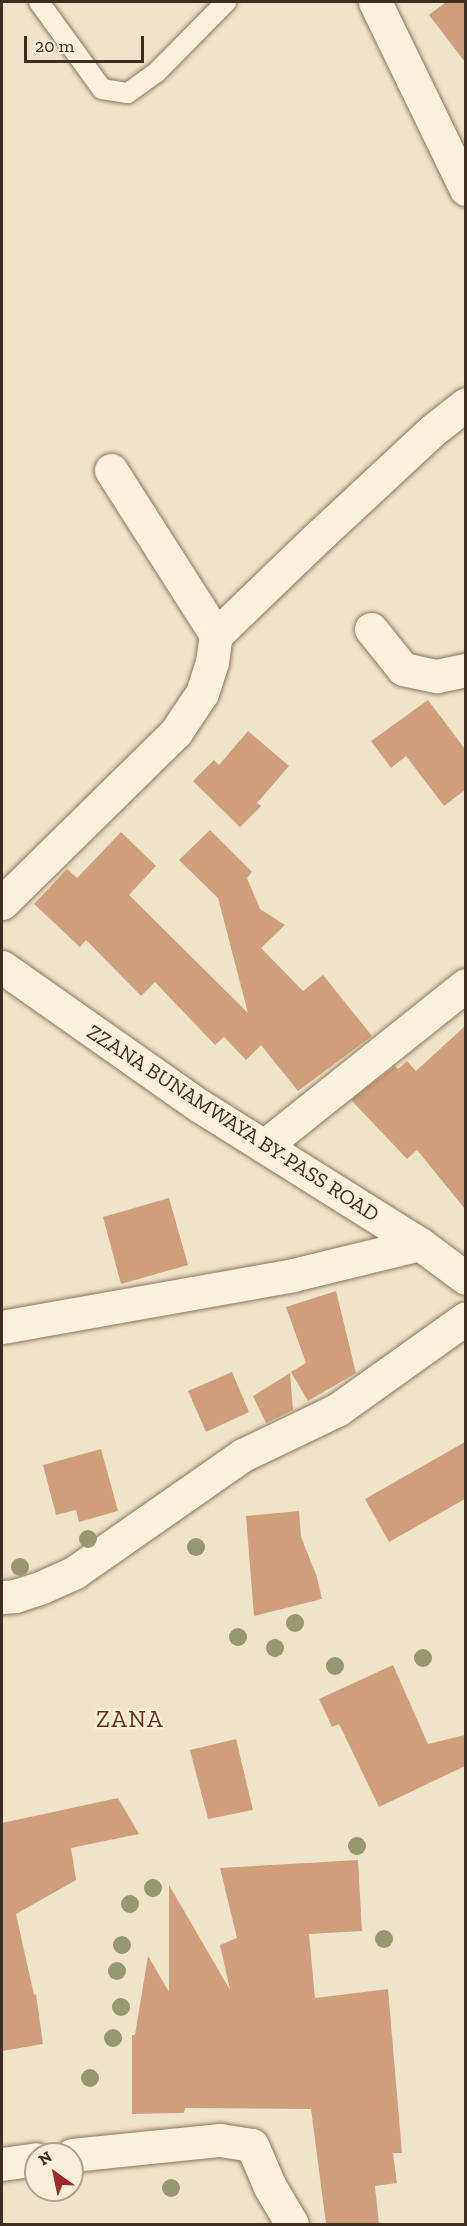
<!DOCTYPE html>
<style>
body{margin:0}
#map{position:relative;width:467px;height:2226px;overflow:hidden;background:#f0e4c8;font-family:"Zilla Slab",serif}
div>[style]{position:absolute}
.building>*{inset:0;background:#cf9f7d}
.roads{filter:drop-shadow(0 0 2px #8d765c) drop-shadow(0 0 2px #8d765c)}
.service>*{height:20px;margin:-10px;padding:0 10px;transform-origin:10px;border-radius:10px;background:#faf1dc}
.minor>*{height:33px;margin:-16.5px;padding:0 16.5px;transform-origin:16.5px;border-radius:16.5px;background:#faf1dc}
.tertiary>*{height:33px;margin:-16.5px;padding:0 16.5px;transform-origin:16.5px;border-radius:16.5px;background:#faf1dc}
.trees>*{width:18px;height:18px;margin:-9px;border-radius:50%;background:#96986f}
span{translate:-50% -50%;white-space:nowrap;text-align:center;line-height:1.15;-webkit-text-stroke:4.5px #f7eed8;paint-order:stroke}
.street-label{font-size:21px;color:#3d2e20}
.quarter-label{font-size:24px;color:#6b2e1e;letter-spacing:1.5px}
.frame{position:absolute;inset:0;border:3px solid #3d2e20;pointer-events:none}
.north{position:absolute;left:24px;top:2142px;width:60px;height:60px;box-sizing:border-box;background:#f7eed8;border:2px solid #ada18e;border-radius:50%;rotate:327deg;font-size:16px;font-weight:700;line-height:24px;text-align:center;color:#3d2e20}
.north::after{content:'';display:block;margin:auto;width:21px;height:27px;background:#9e2a2b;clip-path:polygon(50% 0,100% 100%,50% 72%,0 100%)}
.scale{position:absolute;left:24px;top:36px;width:120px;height:27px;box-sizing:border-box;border:3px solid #3d2e20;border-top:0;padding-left:8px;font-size:18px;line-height:21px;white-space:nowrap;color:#3d2e20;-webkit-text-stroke:4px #f7eed8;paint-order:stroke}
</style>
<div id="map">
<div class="building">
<i style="clip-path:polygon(446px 2px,465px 2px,465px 62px,429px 15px)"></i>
<i style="clip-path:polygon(428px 700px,465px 749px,465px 790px,444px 806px,406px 756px,391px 768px,371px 741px)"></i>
<i style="clip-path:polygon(248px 731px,289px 766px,257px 803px,261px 806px,240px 827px,193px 781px,214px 760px,219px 765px)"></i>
<i style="clip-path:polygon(210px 830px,252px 872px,247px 878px,260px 909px,285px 925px,261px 948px,303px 991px,323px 975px,372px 1036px,298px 1091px,261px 1045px,246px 1060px,224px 1037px,215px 1045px,155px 982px,141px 996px,86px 940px,80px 947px,34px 904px,67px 869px,77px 878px,121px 832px,156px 866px,129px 895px,248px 1013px,218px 898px,179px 860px)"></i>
<i style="clip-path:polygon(465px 1026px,465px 1209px,417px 1150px,407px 1159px,351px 1100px,395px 1066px,398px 1069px,407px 1061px,416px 1071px)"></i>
<i style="clip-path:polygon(169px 1198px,188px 1265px,121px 1284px,103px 1217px)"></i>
<i style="clip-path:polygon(336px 1291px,356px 1373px,308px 1401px,291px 1372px,306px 1363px,286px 1307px)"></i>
<i style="clip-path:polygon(232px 1372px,249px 1412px,206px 1432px,188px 1391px)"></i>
<i style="clip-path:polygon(290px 1373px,293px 1410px,266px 1423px,253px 1396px)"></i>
<i style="clip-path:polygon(465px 1442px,465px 1499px,389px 1542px,365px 1499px)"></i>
<i style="clip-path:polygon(101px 1449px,118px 1511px,79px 1522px,76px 1510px,56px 1515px,43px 1465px)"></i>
<i style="clip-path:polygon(299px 1511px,301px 1537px,317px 1577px,322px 1599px,254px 1616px,246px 1516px)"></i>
<i style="clip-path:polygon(393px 1665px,428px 1744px,465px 1735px,465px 1766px,379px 1807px,339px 1724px,332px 1727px,319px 1699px)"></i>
<i style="clip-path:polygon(236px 1739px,253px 1810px,208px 1819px,190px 1750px)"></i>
<i style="clip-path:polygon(118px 1798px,139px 1834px,71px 1848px,76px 1880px,16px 1914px,34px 1995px,36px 1994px,43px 2044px,2px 2051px,2px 1823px)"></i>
<i style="clip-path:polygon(358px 1860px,362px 1931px,309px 1934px,315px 1998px,388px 1989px,402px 2153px,393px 2153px,397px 2183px,375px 2186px,379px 2224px,326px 2224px,311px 2109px,185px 2108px,184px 2113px,132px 2114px,132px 2035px,135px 2035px,148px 1956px,169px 1992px,169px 1885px,230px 1990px,220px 1945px,237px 1938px,220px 1868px)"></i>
</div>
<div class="roads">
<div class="service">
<i style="left:39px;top:2px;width:107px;rotate:54.1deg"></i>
<i style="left:102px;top:89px;width:26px;rotate:9deg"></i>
<i style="left:128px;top:93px;width:34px;rotate:-36deg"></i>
<i style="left:156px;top:73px;width:100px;rotate:-45.4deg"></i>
</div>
<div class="minor">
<i style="left:375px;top:2px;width:208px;rotate:64.1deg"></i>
<i style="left:111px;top:470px;width:196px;rotate:57.5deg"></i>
<i style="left:371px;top:629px;width:51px;rotate:51.3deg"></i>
<i style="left:403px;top:669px;width:35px;rotate:12deg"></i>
<i style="left:437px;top:676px;width:30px;rotate:-12deg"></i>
<i style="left:2px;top:903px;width:244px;rotate:-44.5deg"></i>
<i style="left:176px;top:732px;width:47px;rotate:-56.3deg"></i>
<i style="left:202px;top:693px;width:33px;rotate:-72deg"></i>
<i style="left:212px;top:662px;width:27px;rotate:-82deg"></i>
<i style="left:216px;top:635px;width:144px;rotate:-43.9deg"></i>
<i style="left:320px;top:535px;width:154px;rotate:-42.9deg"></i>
<i style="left:433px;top:430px;width:42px;rotate:-38.2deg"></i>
<i style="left:264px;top:1146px;width:258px;rotate:-38.6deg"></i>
<i style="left:2px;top:1327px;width:296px;rotate:-10.1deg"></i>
<i style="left:293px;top:1275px;width:131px;rotate:-13.7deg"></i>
<i style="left:2px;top:1597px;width:13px;rotate:-4deg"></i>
<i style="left:15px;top:1596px;width:28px;rotate:-18deg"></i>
<i style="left:42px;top:1587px;width:36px;rotate:-24deg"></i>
<i style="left:75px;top:1572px;width:205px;rotate:-34.9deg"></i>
<i style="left:243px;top:1455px;width:104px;rotate:-25.6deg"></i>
<i style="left:337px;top:1410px;width:158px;rotate:-35.5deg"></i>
<i style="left:72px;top:2155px;width:149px;rotate:-5.8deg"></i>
<i style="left:220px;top:2140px;width:32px;rotate:9deg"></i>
<i style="left:252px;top:2145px;width:46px;rotate:66.8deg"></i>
<i style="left:270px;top:2187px;width:43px;rotate:59.3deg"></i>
<i style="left:2px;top:2164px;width:34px;rotate:-8deg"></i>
</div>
<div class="tertiary">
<i style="left:2px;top:967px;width:242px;rotate:35.1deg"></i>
<i style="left:200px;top:1106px;width:260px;rotate:32.1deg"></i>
<i style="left:420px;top:1244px;width:57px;rotate:36.5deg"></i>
</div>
</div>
<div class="trees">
<i style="left:88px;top:1539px"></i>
<i style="left:196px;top:1547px"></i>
<i style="left:20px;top:1567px"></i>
<i style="left:295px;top:1623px"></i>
<i style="left:238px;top:1637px"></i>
<i style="left:275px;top:1648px"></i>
<i style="left:423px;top:1658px"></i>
<i style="left:335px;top:1666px"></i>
<i style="left:357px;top:1846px"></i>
<i style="left:153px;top:1888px"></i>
<i style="left:130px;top:1904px"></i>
<i style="left:384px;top:1939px"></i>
<i style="left:122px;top:1945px"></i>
<i style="left:117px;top:1971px"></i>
<i style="left:121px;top:2007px"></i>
<i style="left:113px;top:2038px"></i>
<i style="left:90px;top:2078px"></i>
<i style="left:171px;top:2188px"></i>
</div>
<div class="street-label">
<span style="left:233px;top:1123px;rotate:33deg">ZZANA BUNAMWAYA BY-PASS ROAD</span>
</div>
<div class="quarter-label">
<span style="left:130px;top:1719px">ZANA</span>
</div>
<div class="frame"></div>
<div class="north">N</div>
<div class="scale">20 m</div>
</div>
